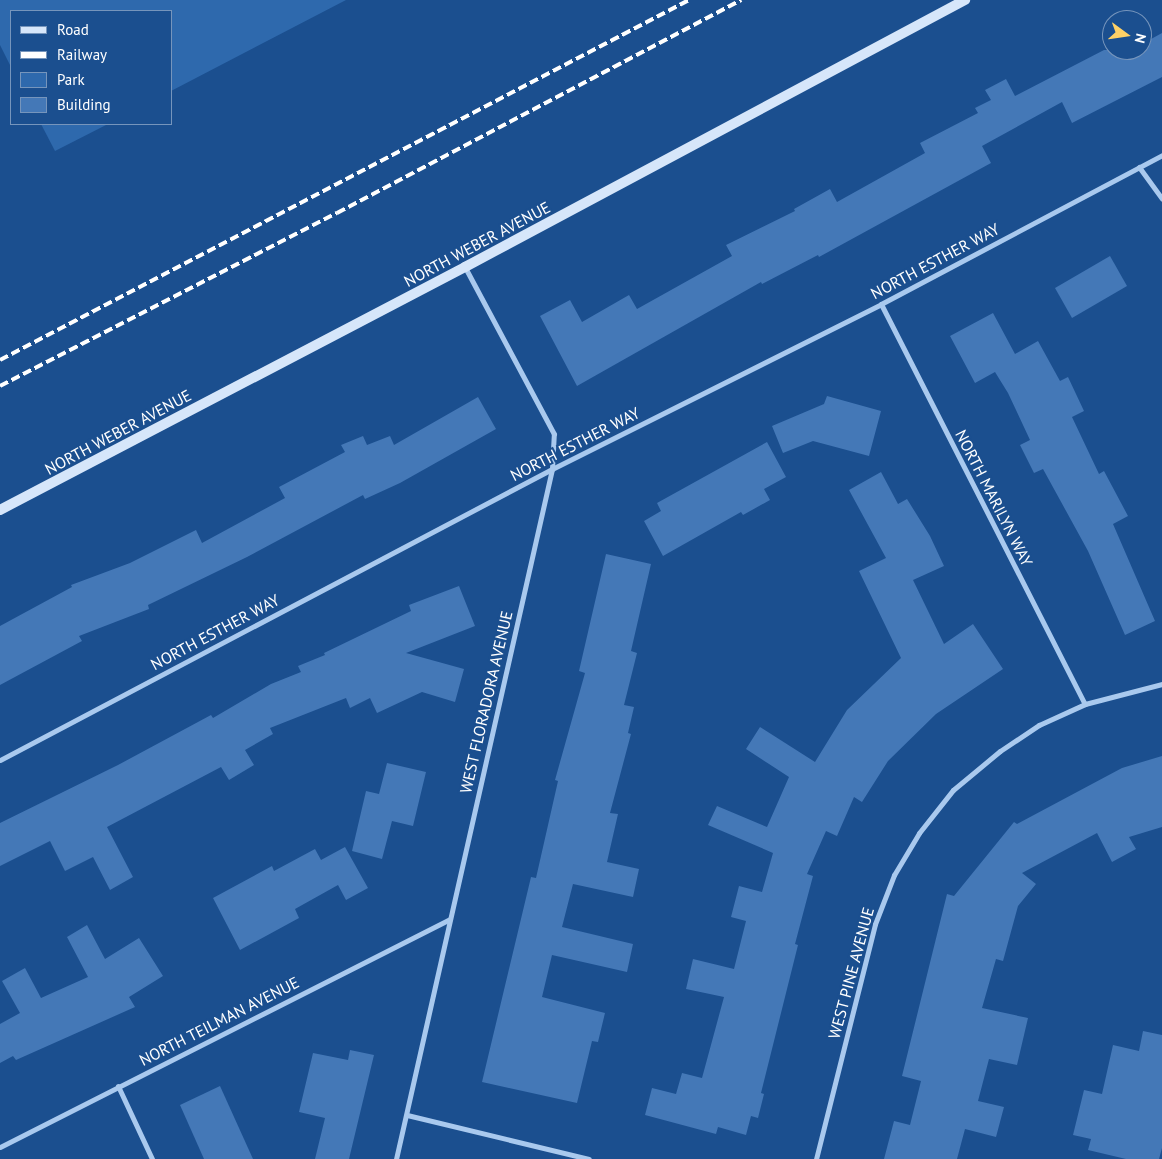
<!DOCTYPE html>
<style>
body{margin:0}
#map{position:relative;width:1162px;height:1159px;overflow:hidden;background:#1b4f8f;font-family:"PT Sans",sans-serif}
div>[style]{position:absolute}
.green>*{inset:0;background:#2e69ad}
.building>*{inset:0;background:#4478b7}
.street>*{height:5px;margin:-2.5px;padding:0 2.5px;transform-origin:2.5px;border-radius:2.5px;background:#a9c9ee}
.secondary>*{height:10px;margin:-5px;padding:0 5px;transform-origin:5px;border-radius:5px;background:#d6e6fa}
.rail>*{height:4px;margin-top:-2px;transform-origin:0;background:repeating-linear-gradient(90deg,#fff 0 9px,transparent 0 13px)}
span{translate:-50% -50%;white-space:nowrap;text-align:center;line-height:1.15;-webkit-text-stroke:4px #1b4f8f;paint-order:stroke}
.street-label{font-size:16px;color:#fff}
.legend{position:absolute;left:10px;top:10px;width:162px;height:115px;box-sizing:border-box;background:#1b4f8f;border:1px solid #7695bc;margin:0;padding:6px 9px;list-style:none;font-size:15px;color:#fff}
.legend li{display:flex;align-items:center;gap:10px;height:25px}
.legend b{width:25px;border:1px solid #7695bc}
.north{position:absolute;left:1102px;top:10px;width:50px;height:50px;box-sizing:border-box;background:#1b4f8f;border:1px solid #7695bc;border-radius:50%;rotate:104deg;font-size:14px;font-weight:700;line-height:20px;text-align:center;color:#fff}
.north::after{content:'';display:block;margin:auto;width:18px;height:22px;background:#ffd166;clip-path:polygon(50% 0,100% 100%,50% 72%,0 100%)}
</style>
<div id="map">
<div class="green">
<i style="clip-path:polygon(0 0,346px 0,171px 91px,171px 11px,11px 11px,11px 67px,0 45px)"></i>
<i style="clip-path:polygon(41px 124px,108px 124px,55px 151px)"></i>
</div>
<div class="building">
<i style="clip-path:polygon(1162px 33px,1162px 77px,1072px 123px,1062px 102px,982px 146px,991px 163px,819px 257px,818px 255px,762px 284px,761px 282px,577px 386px,540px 316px,570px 300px,582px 322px,629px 295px,637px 309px,732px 256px,726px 245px,795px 211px,794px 209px,830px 189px,837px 202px,925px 153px,920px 143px,978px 113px,975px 108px,991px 100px,985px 90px,1006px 79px,1015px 96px,1104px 50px,1142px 50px,1142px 44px)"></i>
<i style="clip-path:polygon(1110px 256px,1127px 286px,1072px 318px,1055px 288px)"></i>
<i style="clip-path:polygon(993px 313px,1015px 354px,1038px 341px,1060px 381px,1068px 377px,1084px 411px,1072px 417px,1099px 474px,1104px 471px,1128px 516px,1113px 524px,1155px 621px,1125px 635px,1088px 551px,1043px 469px,1034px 473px,1020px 445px,1030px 440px,1008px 393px,995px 372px,975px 383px,950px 336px)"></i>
<i style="clip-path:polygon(827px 396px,881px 411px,869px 456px,813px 441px,783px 453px,772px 426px,824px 404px)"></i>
<i style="clip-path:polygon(478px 397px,496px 429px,400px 483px,365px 499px,363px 495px,247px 557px,148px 605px,149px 609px,79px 636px,82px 641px,0 685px,0 626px,72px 587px,71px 585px,130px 563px,196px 530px,202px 543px,285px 498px,279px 487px,345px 452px,341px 445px,363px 436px,367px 445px,390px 436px,394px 445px)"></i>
<i style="clip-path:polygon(767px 442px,786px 477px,764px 489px,770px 500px,743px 515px,741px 512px,663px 556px,644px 521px,661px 511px,657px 503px)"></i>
<i style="clip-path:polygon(881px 472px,898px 504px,907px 499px,930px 536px,944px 566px,913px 580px,944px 644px,973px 624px,1003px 669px,936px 714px,888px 761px,862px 802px,854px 797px,837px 836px,826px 831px,807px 874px,813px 876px,795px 944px,798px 945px,761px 1093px,764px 1094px,758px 1118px,751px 1116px,746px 1135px,718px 1127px,716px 1134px,645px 1115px,652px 1088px,676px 1094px,682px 1073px,702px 1078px,724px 997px,686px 989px,693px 959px,734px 969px,746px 921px,731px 917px,739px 886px,762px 892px,773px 853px,708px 825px,717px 806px,767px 827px,789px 777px,746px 749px,760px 727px,815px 762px,847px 710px,901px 658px,859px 571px,886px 558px,849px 490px)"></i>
<i style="clip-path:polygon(606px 554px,651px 564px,631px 651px,637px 653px,624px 705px,634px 707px,628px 733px,631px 734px,610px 813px,618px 814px,607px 862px,639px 869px,633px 897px,573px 884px,562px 927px,633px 944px,627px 972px,552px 955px,542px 997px,605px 1013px,598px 1042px,592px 1041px,577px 1103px,482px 1082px,531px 877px,536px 878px,558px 781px,555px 780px,585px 673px,579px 671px)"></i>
<i style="clip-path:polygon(459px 586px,475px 626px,406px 653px,464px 669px,455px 702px,422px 692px,377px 713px,370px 698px,350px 708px,346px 698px,270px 728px,273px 734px,245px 750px,254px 765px,229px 780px,221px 767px,107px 827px,133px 877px,110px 890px,93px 857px,65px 871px,50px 841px,0 866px,0 823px,118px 765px,211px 715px,213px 718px,271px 684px,301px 672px,298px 666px,325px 655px,324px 653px,411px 611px,409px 605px)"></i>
<i style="clip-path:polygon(1162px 756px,1162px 827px,1129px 837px,1136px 849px,1112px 862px,1097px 833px,1022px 873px,1036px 884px,1018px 906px,1003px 961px,996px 959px,982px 1008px,1028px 1018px,1017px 1065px,989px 1059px,978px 1101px,1004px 1107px,996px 1137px,965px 1129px,957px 1159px,884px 1159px,894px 1121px,910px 1125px,921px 1081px,902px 1076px,947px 894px,954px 896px,1014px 822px,1017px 824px,1122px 768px)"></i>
<i style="clip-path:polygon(387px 763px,426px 772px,413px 826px,392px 821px,382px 859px,352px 851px,366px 791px,379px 794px)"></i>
<i style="clip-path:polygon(345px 847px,368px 888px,346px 900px,338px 885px,295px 909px,299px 918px,240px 950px,213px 898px,272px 866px,274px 871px,315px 849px,321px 860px)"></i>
<i style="clip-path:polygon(87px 925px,105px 959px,139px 938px,163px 976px,129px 997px,135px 1007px,16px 1060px,13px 1056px,0 1063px,0 1024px,20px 1013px,2px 981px,25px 968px,41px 998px,88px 977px,67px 937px)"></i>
<i style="clip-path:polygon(1143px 1031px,1162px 1035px,1162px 1148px,1159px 1159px,1126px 1159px,1088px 1150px,1091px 1139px,1073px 1135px,1084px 1090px,1102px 1094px,1113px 1045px,1139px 1051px)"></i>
<i style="clip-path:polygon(350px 1050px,374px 1055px,349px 1159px,315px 1159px,325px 1118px,299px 1112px,313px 1053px,348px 1060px)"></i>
<i style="clip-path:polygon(220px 1086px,253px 1159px,204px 1159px,180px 1105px)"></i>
</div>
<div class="street">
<i style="left:1139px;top:167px;width:39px;rotate:54deg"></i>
<i style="left:881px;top:304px;width:449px;rotate:63deg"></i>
<i style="left:0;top:760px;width:624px;rotate:-27.8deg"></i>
<i style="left:552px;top:469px;width:368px;rotate:-26.6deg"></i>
<i style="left:881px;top:304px;width:318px;rotate:-27.9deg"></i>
<i style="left:118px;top:1086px;width:81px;rotate:65deg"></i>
<i style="left:407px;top:1115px;width:187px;rotate:13.6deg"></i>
<i style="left:0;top:1147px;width:504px;rotate:-26.87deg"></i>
<i style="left:396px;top:1159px;width:707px;rotate:-77.26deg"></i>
<i style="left:552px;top:469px;width:35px;rotate:-87deg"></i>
<i style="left:554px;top:434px;width:189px;rotate:-118.1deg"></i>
<i style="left:816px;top:1159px;width:242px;rotate:-75.9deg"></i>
<i style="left:875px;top:924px;width:53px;rotate:-68.8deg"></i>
<i style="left:894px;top:875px;width:49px;rotate:-59.2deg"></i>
<i style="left:919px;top:833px;width:55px;rotate:-51.7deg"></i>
<i style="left:953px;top:790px;width:61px;rotate:-39.7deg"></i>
<i style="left:1000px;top:751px;width:47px;rotate:-33.7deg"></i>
<i style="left:1039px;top:725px;width:51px;rotate:-24.5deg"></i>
<i style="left:1085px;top:704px;width:80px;rotate:-14.6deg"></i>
</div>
<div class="secondary">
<i style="left:0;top:510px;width:525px;rotate:-27.59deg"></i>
<i style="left:465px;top:267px;width:567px;rotate:-28.1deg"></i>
</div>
<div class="rail">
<i style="left:0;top:360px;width:777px;rotate:-27.59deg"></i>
<i style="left:0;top:386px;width:379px;rotate:-27.2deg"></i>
<i style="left:337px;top:213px;width:457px;rotate:-27.8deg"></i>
</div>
<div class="street-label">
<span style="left:477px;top:244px;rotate:-28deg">NORTH WEBER AVENUE</span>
<span style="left:935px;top:261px;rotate:-28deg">NORTH ESTHER WAY</span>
<span style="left:118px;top:432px;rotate:-28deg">NORTH WEBER AVENUE</span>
<span style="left:575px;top:444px;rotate:-27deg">NORTH ESTHER WAY</span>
<span style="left:994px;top:498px;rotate:63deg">NORTH MARILYN WAY</span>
<span style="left:215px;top:632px;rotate:-28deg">NORTH ESTHER WAY</span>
<span style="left:486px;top:702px;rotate:-77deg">WEST FLORADORA AVENUE</span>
<span style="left:851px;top:973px;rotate:-75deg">WEST PINE AVENUE</span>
<span style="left:219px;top:1021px;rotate:-27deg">NORTH TEILMAN AVENUE</span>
</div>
<ul class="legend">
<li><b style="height:6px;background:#d6e6fa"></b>Road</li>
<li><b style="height:6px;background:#fff"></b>Railway</li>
<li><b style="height:14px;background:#2e69ad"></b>Park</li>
<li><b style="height:14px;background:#4478b7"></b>Building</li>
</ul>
<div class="north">N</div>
</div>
